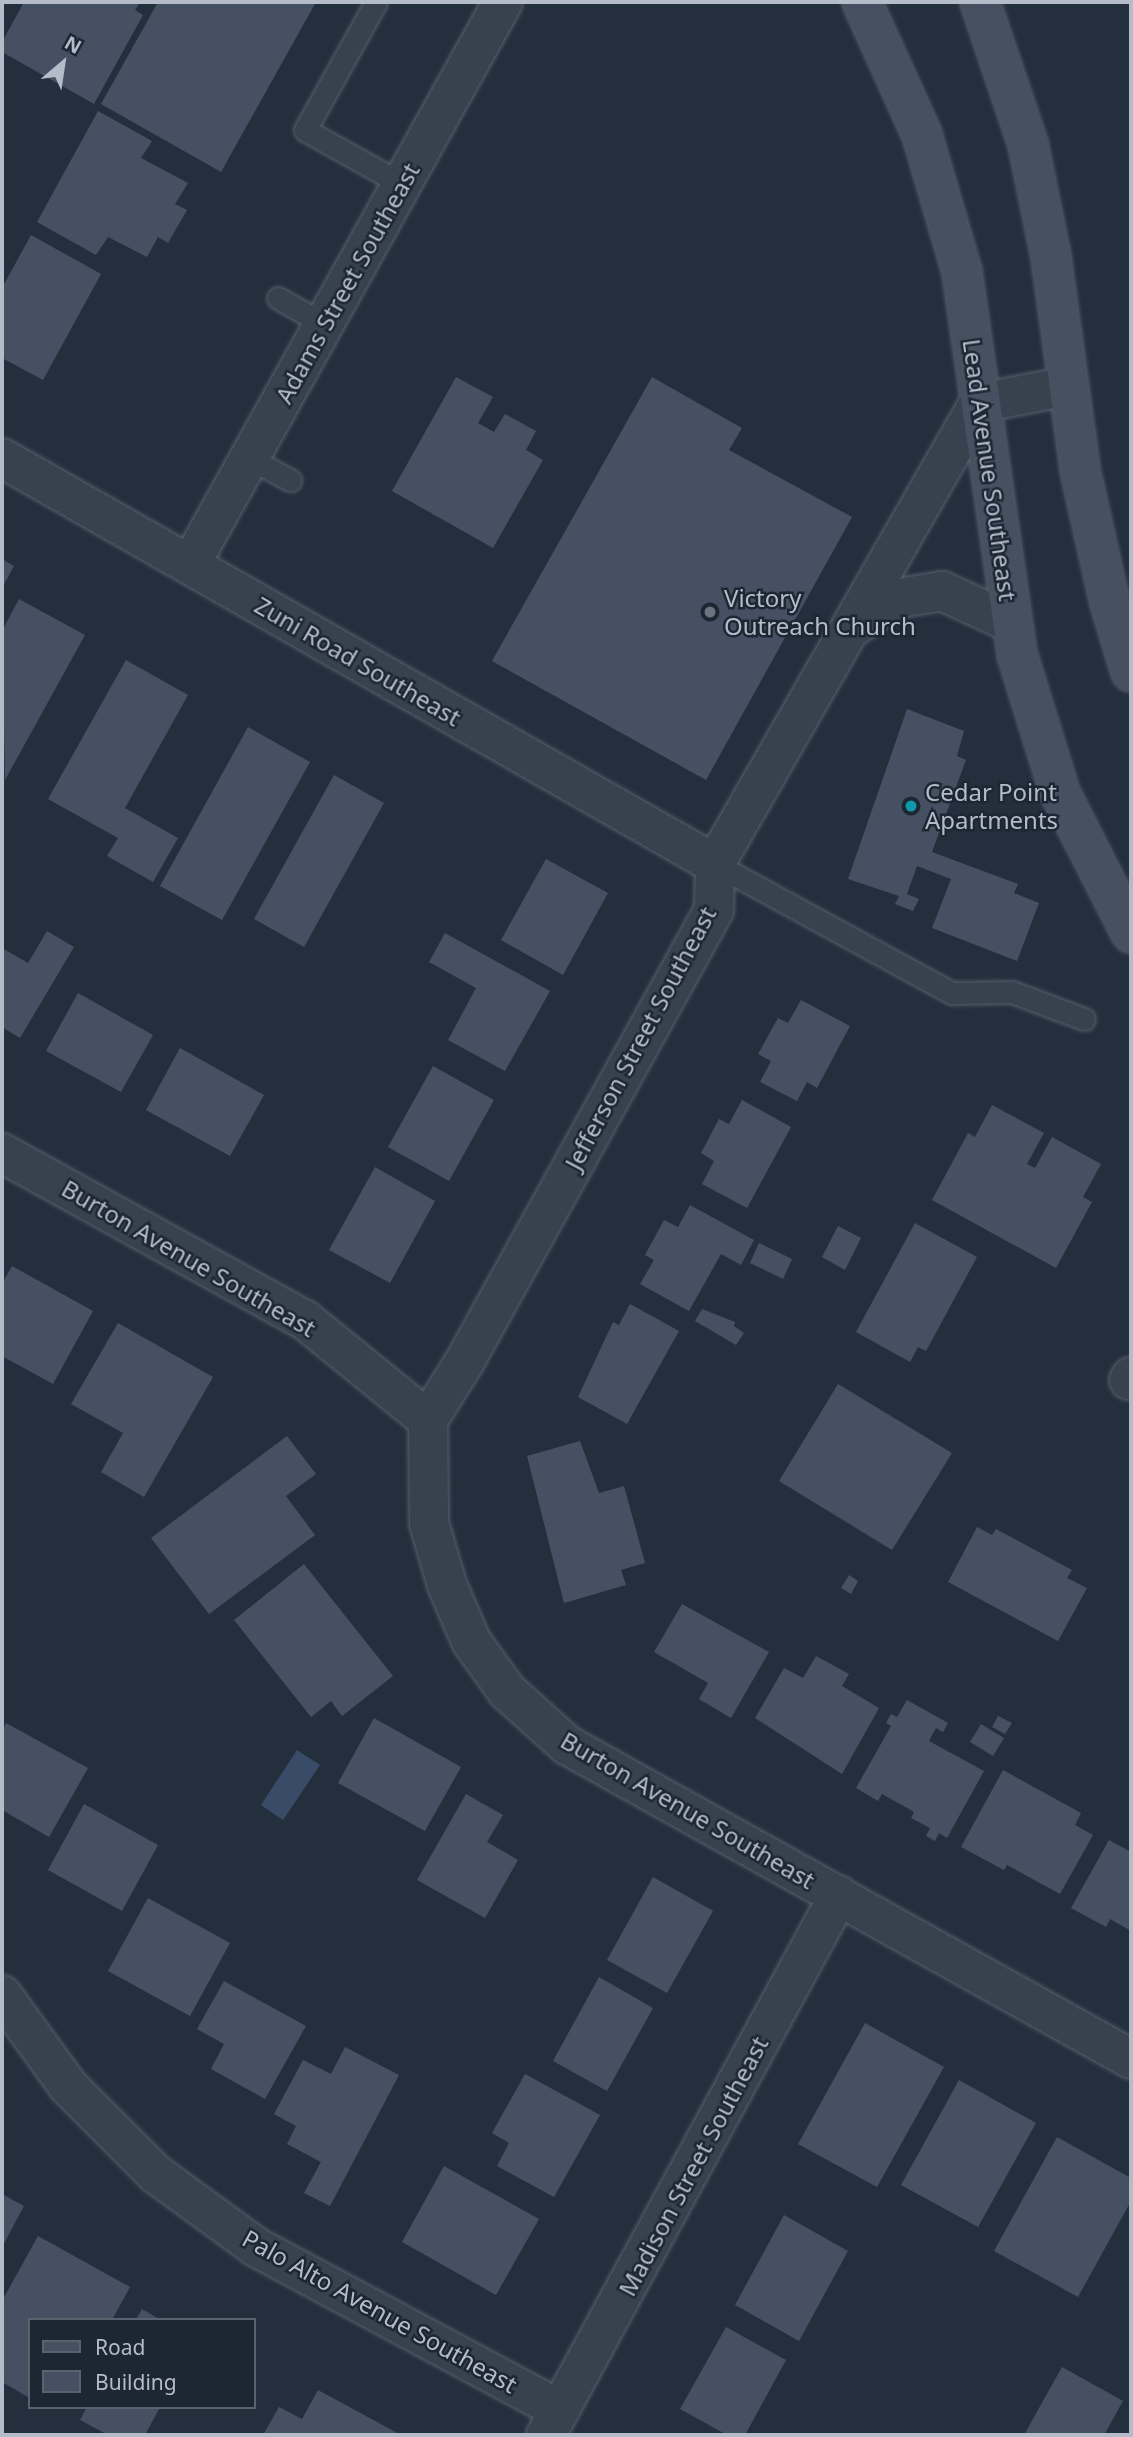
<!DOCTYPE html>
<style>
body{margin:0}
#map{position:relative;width:1133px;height:2437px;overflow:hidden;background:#242f3e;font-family:"Noto Sans",sans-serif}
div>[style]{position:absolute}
.water>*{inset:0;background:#394c67}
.building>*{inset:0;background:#455162}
.roads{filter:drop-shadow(0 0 2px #565f6c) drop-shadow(0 0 2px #565f6c)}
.service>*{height:21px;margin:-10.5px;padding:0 10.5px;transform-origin:10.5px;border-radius:10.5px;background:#38414e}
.minor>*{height:38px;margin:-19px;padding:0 19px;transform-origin:19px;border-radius:19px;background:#38414e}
.secondary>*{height:38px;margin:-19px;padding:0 19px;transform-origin:19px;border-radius:19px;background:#465061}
.dots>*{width:19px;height:19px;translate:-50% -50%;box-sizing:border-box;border:4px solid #1d2633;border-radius:50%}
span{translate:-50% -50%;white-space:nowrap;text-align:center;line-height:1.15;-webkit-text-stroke:5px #1d2633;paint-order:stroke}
.street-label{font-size:24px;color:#b4bcc9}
.poi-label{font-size:24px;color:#b4bcc9}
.left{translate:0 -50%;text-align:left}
.frame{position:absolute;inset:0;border:4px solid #b4bcc9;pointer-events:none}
.legend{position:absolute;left:28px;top:2318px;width:228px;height:91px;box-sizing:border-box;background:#1d2633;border:2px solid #59626f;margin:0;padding:9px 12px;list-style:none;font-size:21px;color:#b4bcc9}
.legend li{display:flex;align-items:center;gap:14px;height:35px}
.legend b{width:35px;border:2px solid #59626f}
.north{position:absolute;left:28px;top:28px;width:70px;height:70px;-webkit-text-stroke:5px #1d2633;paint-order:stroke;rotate:29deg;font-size:19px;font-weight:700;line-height:28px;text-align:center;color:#b4bcc9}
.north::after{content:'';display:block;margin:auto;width:24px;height:32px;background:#b4bcc9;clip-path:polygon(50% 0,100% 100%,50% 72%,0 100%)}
</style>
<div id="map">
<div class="water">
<i style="clip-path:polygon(297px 1750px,320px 1765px,283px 1820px,261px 1805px)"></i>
</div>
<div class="building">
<i style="clip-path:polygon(24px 2px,140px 2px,135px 10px,143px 15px,94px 104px,2px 52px,2px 42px)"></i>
<i style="clip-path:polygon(158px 2px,316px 2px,221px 172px,101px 104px)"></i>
<i style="clip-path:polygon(98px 111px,152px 141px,141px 158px,188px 183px,175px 204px,187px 210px,168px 243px,158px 237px,147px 257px,108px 237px,96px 255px,37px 222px)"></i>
<i style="clip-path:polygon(31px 235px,101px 274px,43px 380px,2px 358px,2px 288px)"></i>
<i style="clip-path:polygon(456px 377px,493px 397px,478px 423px,494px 432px,505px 414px,536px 431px,526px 450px,543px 460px,493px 548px,392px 491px)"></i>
<i style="clip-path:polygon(652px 377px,742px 428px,729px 450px,852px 517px,706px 780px,492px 661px)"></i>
<i style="clip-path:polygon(2px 559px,14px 566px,2px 588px)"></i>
<i style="clip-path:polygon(19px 599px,85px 635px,5px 780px,2px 631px)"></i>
<i style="clip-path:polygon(126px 660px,188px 695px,125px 808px,178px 838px,153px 882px,107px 856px,118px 838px,48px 799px)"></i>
<i style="clip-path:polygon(907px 709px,964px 731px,957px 756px,966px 760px,932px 852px,1018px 884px,1014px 893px,1039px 903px,1017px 961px,932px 928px,951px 879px,917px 866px,907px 894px,919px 899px,913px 911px,895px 904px,899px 896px,848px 879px)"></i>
<i style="clip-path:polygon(248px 727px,310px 762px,222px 920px,160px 886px)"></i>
<i style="clip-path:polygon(334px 775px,384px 803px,304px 947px,254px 919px)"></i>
<i style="clip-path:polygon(546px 859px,608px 893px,563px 975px,501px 940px)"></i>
<i style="clip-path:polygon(47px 931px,74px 947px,20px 1038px,2px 1027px,2px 948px,28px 963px)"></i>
<i style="clip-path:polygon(445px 933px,550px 991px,505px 1071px,448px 1040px,476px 988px,429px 962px)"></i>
<i style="clip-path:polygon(78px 993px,153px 1035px,121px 1092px,46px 1051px)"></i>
<i style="clip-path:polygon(801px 1000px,850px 1026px,817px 1088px,807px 1082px,797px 1101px,760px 1082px,771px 1061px,758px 1054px,778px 1018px,788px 1023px)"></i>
<i style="clip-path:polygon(180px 1048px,264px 1095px,230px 1156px,146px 1110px)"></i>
<i style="clip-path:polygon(433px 1066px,494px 1100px,449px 1181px,388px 1147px)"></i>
<i style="clip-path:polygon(742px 1100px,791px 1127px,747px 1208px,702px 1184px,714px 1161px,701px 1153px,719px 1119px,729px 1124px)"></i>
<i style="clip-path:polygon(992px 1105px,1044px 1133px,1027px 1164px,1035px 1168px,1052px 1137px,1101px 1164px,1083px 1197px,1092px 1202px,1056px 1268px,932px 1200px,968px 1133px,975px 1137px)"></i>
<i style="clip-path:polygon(375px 1167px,435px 1201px,390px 1283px,329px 1250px)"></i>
<i style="clip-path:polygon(690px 1205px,754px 1240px,741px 1265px,721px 1254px,689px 1311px,640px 1284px,654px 1260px,645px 1255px,664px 1220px,678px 1227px)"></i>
<i style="clip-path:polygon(915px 1223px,977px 1257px,926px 1351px,918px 1347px,910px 1362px,856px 1332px)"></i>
<i style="clip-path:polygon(838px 1226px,861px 1238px,845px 1270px,822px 1257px)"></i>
<i style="clip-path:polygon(759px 1243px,792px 1259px,783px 1279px,750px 1263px)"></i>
<i style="clip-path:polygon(12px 1266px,93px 1311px,53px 1384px,2px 1356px,2px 1284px)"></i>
<i style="clip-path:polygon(630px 1304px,679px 1331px,627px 1424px,578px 1397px,613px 1322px,619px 1325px)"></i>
<i style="clip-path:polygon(702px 1309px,735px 1322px,734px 1326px,744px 1333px,736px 1345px,695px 1321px)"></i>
<i style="clip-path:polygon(118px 1323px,213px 1377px,144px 1497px,101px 1472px,123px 1433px,71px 1404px)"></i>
<i style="clip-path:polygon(838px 1384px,952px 1453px,892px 1550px,779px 1481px)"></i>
<i style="clip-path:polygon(287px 1436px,316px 1474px,286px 1496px,315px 1535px,209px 1614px,151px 1538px)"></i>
<i style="clip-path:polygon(580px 1441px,599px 1493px,624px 1486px,645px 1563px,621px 1570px,626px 1585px,564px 1603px,527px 1456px)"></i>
<i style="clip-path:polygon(977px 1527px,992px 1535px,996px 1529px,1072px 1570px,1067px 1578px,1087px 1588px,1058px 1641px,948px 1582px)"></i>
<i style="clip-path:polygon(304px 1564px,393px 1676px,342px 1716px,331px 1701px,311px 1717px,234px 1620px)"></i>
<i style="clip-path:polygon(849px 1575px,858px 1581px,851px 1594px,841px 1588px)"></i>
<i style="clip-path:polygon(682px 1604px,769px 1652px,731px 1718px,699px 1699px,708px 1683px,654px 1652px)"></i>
<i style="clip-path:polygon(816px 1656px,849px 1674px,842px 1686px,879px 1708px,842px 1774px,755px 1718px,784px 1668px,803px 1678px)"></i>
<i style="clip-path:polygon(907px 1700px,948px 1723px,943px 1732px,936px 1728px,929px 1741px,984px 1771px,947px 1838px,939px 1833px,935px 1841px,926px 1836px,930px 1828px,911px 1818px,914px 1812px,882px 1794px,878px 1801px,856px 1788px,891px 1726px,886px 1723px,891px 1714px,897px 1717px)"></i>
<i style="clip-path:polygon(998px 1716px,1012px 1723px,1005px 1734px,992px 1727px)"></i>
<i style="clip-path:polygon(374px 1718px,461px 1767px,425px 1831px,338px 1783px)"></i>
<i style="clip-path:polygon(6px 1723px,88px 1768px,49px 1837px,2px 1810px,2px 1731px)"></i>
<i style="clip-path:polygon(981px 1724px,1004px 1738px,993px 1756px,970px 1742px)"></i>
<i style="clip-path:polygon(1003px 1770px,1081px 1813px,1075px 1825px,1093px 1835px,1060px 1894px,1007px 1865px,1004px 1870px,961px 1847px)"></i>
<i style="clip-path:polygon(466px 1794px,503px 1815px,487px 1842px,518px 1860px,485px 1918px,417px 1880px)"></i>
<i style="clip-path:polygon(84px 1804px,158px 1845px,122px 1911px,48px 1870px)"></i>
<i style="clip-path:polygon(1109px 1840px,1131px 1852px,1131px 1931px,1110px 1919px,1106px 1927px,1071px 1908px)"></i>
<i style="clip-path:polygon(653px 1877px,713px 1911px,667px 1993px,607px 1960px)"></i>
<i style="clip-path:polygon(148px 1898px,230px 1943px,190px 2016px,108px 1971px)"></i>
<i style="clip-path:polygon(599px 1977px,653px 2008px,607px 2091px,553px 2061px)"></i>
<i style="clip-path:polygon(224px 1981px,306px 2026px,265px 2099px,211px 2069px,224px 2044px,197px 2029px)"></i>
<i style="clip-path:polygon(865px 2023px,944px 2067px,877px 2187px,798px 2144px)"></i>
<i style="clip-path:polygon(345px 2047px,399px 2075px,330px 2206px,304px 2193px,321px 2162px,287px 2144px,296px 2126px,274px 2114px,303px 2060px,331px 2074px)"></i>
<i style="clip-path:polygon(525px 2074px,600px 2115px,554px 2197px,497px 2166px,509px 2143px,492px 2133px)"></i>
<i style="clip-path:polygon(959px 2080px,1036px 2123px,978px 2227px,901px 2185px)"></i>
<i style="clip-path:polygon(1057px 2137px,1131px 2178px,1131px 2201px,1078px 2297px,994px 2251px)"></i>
<i style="clip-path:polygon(444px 2166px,539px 2219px,496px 2295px,402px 2242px)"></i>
<i style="clip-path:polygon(2px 2194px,24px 2206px,2px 2247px)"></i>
<i style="clip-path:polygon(784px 2215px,848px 2251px,799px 2341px,735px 2305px)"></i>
<i style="clip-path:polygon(38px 2236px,130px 2287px,112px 2320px,30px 2320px,28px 2397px,2px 2382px,2px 2301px)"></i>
<i style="clip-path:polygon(142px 2309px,161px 2320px,136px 2320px)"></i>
<i style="clip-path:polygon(726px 2327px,786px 2360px,745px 2435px,727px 2435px,680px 2409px)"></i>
<i style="clip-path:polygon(1062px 2367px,1123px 2401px,1104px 2435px,1024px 2435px)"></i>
<i style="clip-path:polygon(318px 2390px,401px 2435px,263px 2435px,279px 2407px,302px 2419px)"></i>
<i style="clip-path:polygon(87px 2407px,160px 2407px,145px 2435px,108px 2435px,80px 2420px)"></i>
</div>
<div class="roads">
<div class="service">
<i style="left:376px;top:2px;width:146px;rotate:119deg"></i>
<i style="left:305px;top:130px;width:111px;rotate:29.1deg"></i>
<i style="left:278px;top:298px;width:53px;rotate:29.5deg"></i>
<i style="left:249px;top:458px;width:47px;rotate:28.2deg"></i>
<i style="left:715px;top:864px;width:270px;rotate:28.6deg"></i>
<i style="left:952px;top:993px;width:60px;rotate:-1deg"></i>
<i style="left:1012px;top:992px;width:77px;rotate:20.6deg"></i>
</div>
<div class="minor">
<i style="left:2px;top:458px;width:820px;rotate:29.66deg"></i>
<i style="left:190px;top:565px;width:644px;rotate:-60.93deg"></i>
<i style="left:854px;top:626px;width:54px;rotate:-31.3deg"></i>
<i style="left:900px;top:598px;width:43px;rotate:-9.5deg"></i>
<i style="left:942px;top:591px;width:77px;rotate:24.6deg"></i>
<i style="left:2px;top:1153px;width:346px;rotate:28.9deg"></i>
<i style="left:305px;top:1320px;width:159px;rotate:39.1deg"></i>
<i style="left:428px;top:1420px;width:103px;rotate:89.4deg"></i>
<i style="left:429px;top:1523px;width:65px;rotate:73.8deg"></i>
<i style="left:447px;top:1585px;width:61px;rotate:66.8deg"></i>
<i style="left:471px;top:1641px;width:62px;rotate:54.2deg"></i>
<i style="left:507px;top:1691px;width:81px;rotate:42deg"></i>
<i style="left:567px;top:1745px;width:646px;rotate:29.11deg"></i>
<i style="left:1129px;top:1380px;width:4px;rotate:-56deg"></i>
<i style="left:428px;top:1420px;width:70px;rotate:-57.9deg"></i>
<i style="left:465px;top:1361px;width:515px;rotate:-61.1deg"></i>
<i style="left:714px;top:910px;width:46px;rotate:-88.8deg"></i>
<i style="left:715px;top:864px;width:531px;rotate:-60.2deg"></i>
<i style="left:979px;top:403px;width:91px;rotate:-10.8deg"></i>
<i style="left:2px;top:1995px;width:112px;rotate:54deg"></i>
<i style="left:68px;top:2086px;width:124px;rotate:45deg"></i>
<i style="left:156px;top:2174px;width:124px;rotate:36.1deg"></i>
<i style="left:256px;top:2247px;width:345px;rotate:28.2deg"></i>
<i style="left:546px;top:2435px;width:614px;rotate:-61.52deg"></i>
</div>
<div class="secondary">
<i style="left:862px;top:2px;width:146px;rotate:65.7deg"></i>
<i style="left:922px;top:135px;width:143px;rotate:73.7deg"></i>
<i style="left:962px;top:272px;width:386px;rotate:81.8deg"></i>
<i style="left:1017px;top:654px;width:145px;rotate:72.8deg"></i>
<i style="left:1060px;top:793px;width:157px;rotate:63.1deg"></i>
<i style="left:980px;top:2px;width:150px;rotate:71.3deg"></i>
<i style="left:1028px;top:144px;width:115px;rotate:78.5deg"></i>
<i style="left:1051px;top:257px;width:215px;rotate:82.2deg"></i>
<i style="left:1080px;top:470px;width:136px;rotate:77.3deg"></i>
<i style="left:1110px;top:603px;width:72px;rotate:73.1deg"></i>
</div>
</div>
<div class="dots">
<i style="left:710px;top:612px;background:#6b7280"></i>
<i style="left:911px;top:806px;background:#0f9aa8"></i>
</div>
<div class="street-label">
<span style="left:347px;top:283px;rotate:-61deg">Adams Street Southeast</span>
<span style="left:990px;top:470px;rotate:82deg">Lead Avenue Southeast</span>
<span style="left:358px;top:661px;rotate:30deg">Zuni Road Southeast</span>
<span style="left:640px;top:1038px;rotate:-62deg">Jefferson Street Southeast</span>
<span style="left:189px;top:1258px;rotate:30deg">Burton Avenue Southeast</span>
<span style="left:688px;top:1810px;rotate:30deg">Burton Avenue Southeast</span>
<span style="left:693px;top:2166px;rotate:-62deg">Madison Street Southeast</span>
<span style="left:380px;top:2311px;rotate:29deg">Palo Alto Avenue Southeast</span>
</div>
<div class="poi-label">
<span class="left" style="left:724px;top:612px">Victory<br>Outreach Church</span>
<span class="left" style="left:925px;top:806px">Cedar Point<br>Apartments</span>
</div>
<div class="frame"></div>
<ul class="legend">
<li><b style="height:9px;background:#465061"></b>Road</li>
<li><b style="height:19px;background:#455162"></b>Building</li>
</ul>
<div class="north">N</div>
</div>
